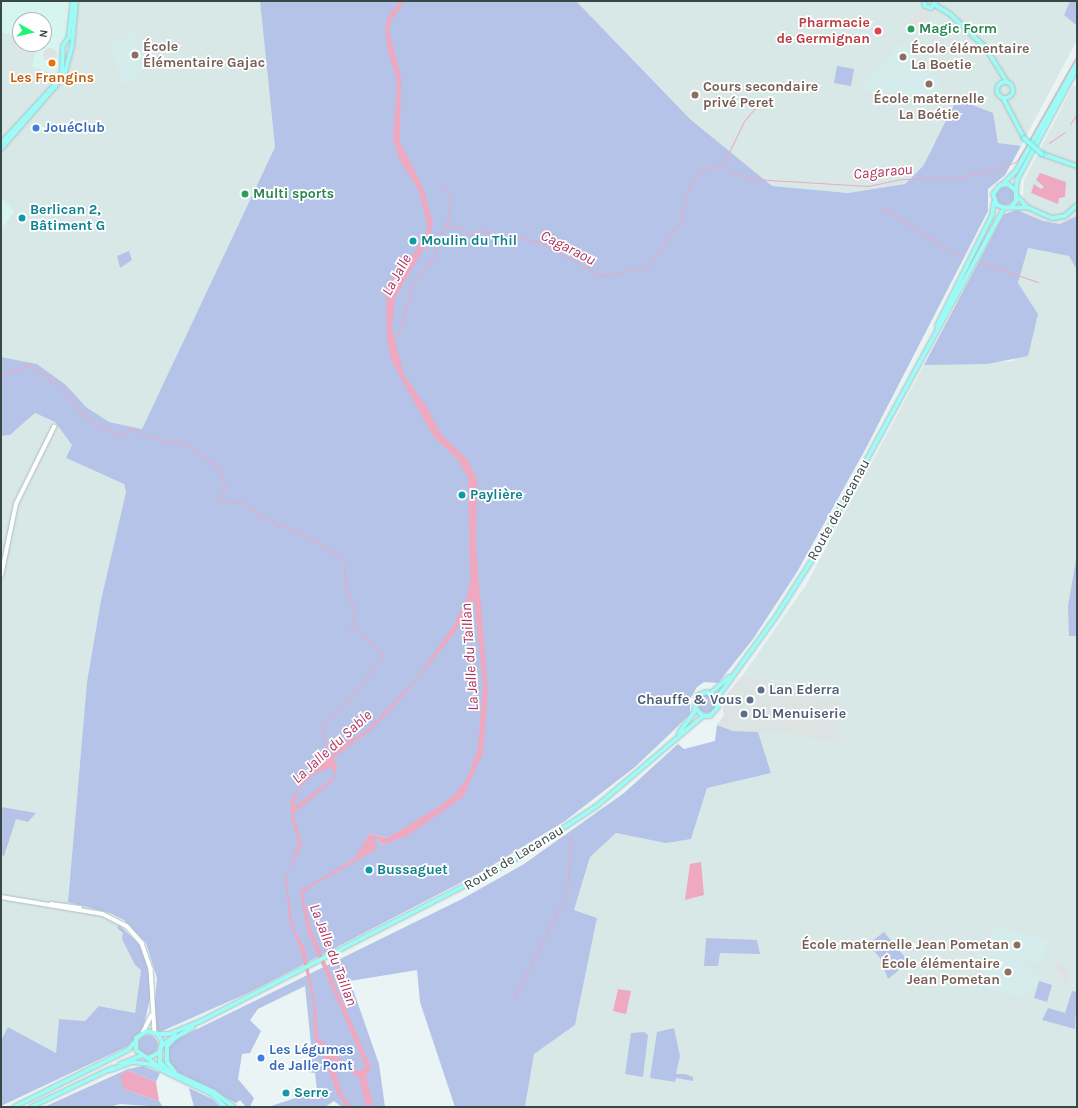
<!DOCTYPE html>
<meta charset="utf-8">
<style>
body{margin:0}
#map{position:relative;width:1078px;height:1108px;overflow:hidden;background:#eaf4f4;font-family:Karla,sans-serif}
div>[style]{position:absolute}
.residential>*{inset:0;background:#d8e8e7}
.commercial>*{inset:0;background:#d6f5ef}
.industrial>*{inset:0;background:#dbe4e2}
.education>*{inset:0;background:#d4edec}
.green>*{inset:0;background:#b4c3e7}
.round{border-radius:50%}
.parking>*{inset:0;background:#dee3e2}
.water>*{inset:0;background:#eea9c0}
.stream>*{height:1px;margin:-0.5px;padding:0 0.5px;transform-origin:0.5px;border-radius:0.5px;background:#eea9c0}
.roads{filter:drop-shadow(0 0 1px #acbfbe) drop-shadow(0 0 1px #acbfbe)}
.minor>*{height:3.5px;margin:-1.75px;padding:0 1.75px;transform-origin:1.75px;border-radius:1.75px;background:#fff}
.major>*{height:4px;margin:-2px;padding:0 2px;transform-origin:2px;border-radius:2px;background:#9cfaf7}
.major>.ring{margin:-2px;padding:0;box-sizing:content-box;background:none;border:4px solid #9cfaf7;border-radius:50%}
.bridges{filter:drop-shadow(0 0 1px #6ce0da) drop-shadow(0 0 1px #6ce0da)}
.major-bridge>*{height:4px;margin:-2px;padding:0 2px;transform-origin:2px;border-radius:2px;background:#9cfaf7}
.dots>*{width:11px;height:11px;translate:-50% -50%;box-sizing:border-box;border:2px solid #fff;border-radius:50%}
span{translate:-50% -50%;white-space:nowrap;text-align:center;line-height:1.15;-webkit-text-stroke:3.5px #fff;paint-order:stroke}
.health-label{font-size:14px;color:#be3a42;font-weight:700}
.right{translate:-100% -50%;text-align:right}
.leisure-label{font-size:14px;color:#27864d;font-weight:700}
.left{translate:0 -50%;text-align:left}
.education-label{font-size:14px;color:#785e54;font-weight:700}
.food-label{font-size:14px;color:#c56008;font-weight:700}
.shop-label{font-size:14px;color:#366cbe;font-weight:700}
.culture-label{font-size:14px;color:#0d838f;font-weight:700}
.street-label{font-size:14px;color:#384846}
.service-label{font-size:14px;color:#4e5e75;font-weight:700}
.water-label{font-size:15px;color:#b0345d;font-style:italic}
.frame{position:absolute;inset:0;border:2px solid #384846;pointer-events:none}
.north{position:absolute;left:12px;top:12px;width:40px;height:40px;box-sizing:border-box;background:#fff;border:1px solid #afb6b5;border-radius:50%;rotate:98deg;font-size:11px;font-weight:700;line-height:16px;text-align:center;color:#384846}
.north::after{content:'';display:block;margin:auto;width:14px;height:18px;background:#23f276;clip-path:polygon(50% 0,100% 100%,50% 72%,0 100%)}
</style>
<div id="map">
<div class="residential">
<i style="clip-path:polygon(75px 1px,260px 1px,275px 147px,142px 429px,109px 422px,86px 407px,66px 385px,37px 364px,1px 357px,1px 228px,14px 212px,1px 198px,1px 32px,20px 37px,20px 44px,38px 44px,32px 67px,67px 66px)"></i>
<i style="clip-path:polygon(576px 1px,1070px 1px,1064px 15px,1077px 26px,1077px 40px,1021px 146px,934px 142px,923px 166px,905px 184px,848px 193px,772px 186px,690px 119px)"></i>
<i style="clip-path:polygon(1073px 86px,1077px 86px,1077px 216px,1060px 224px,1043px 221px,1017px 210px,1023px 200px,1024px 180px)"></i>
<i style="clip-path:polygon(1028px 248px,1069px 256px,1077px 270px,1077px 1107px,525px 1107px,534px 1054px,575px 1025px,597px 918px,574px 910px,590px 857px,616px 833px,691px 839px,707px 788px,771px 773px,758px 732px,782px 733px,840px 722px,841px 701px,811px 696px,812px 686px,742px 676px,806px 585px,924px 365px,1014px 361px,1038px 314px,1018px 283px)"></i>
<i style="clip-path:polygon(35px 413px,55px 422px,72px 445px,66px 458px,124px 484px,126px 492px,101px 600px,87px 682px,68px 902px,110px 913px,108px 919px,119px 925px,117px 928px,123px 933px,141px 970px,135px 1013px,100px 1006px,85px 1021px,59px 1019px,56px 1053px,8px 1027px,1px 1040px,1px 436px,10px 435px)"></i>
</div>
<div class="commercial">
<i style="clip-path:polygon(1px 1px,75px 1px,67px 66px,58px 75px,32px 67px,38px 44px,44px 44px,44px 20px,20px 20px,20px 37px,1px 32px)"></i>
<i style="clip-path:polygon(1px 198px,14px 212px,1px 228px)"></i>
</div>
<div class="industrial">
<i style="clip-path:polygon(742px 676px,813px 687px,812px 696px,841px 701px,840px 743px,782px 733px,733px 731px,717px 725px,724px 715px,721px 701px)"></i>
</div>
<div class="education">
<i style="clip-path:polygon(130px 29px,157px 57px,141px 62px,144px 69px,130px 84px,122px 82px,111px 50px,115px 39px,123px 45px)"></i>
<i style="clip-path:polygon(902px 43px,941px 83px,927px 98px,861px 89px)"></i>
<i style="clip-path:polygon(996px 926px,1047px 941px,1041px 964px,992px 951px,987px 953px,986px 949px)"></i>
<i style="clip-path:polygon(992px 952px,1024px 962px,1027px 969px,1039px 976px,1036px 987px,1020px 997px,980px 986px,985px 976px,975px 953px,987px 956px)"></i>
</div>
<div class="green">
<i style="clip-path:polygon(evenodd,260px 1px,576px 1px,690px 119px,772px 186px,848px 193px,905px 184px,923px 166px,957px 99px,993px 113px,998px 143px,1021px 146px,1005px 175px,988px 189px,988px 211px,865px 450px,797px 572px,753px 639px,718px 683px,704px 682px,697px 687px,690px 699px,690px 714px,674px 730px,635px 767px,565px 821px,483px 871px,248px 993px,160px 1032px,155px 1030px,154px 1012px,157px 978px,146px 943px,124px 920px,110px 913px,68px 902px,87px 682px,101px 600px,126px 492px,124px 484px,66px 458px,72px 445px,55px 422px,35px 413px,10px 435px,1px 436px,1px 357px,37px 364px,66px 385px,86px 407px,109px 422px,142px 429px,275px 147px,260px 1px,402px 831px,401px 838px,382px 845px,378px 839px,373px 841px,376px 849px,343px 868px,342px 866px,357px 857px,369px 834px,387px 838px,402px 831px)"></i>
<i style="clip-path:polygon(1070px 1px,1077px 1px,1077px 26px,1064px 15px)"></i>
<i style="clip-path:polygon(837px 66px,854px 69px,851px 86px,834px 83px)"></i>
<i class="round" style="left:996px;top:187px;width:18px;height:18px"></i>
<i style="clip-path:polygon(1017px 210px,1043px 221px,1060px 224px,1077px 216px,1077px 270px,1069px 256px,1028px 248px,1018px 283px,1038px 314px,1028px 356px,987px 364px,924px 365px,1004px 214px)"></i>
<i style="clip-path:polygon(129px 251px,132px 260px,120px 268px,117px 256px)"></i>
<i style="clip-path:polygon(1076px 560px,1077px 636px,1069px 636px,1068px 606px)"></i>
<i class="round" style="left:698px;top:695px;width:18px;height:18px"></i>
<i style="clip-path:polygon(717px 725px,733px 731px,758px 732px,771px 773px,707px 788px,691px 839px,666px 843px,616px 833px,590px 857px,574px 910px,597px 918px,575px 1025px,534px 1054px,525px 1107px,455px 1107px,420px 1002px,417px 970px,350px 981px,379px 1064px,385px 1107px,342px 1107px,334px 1101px,325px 1107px,268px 1107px,317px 1091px,315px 1073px,302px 1071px,301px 1066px,315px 1055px,311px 1044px,305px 986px,258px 1009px,250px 1020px,261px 1031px,250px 1053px,242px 1054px,238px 1079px,254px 1098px,250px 1107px,246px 1107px,240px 1100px,236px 1103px,177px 1072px,170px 1065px,168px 1049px,175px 1040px,462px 899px,524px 864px,624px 793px,678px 744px,684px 749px,715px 741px)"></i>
<i style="clip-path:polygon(1px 807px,36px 813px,28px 822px,16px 819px,4px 856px,1px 855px)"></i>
<i style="clip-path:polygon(119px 925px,139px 944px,148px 967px,151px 994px,143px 1029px,128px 1046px,1px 1106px,1px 1040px,8px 1027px,56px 1053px,59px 1019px,85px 1021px,99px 1006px,135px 1013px,141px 970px,135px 965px,122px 939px,123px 933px,117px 928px)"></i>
<i style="clip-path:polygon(884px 932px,909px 962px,888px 979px,880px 958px,868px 944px)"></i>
<i style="clip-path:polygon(706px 938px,757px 940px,760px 954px,720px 953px,718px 966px,704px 966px)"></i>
<i style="clip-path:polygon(1039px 981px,1052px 985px,1047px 1002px,1034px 998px)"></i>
<i style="clip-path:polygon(1072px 991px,1077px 992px,1075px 1029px,1042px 1020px,1048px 1008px,1065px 1013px)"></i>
<i style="clip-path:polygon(674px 1028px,680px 1056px,676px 1074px,685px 1074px,693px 1077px,693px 1081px,676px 1078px,675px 1082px,650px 1078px,657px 1032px)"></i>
<i style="clip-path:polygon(631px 1033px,644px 1032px,648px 1035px,643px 1077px,625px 1074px)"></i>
<i class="round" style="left:138px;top:1035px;width:20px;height:20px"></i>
<i style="clip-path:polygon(143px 1066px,160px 1073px,156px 1082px,129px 1071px,124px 1089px,159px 1101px,163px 1107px,120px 1104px,109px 1107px,44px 1107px,128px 1069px)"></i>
<i style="clip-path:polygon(189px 1088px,212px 1099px,220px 1107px,194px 1107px)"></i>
</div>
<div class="parking">
<i style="clip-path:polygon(919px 11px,932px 16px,921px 27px,914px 27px,908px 23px)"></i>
<i class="round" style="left:43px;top:48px;width:14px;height:14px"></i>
<i style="clip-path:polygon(792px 684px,811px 687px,809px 697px,797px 695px,792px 709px,784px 708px)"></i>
<i style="clip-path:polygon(794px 716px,817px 721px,814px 733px,791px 729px)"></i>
<i style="clip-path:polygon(1056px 961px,1068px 969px,1069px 982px,1062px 980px,1062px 974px,1055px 969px)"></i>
</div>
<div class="water">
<i style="clip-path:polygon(evenodd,400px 1px,405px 1px,391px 21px,389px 30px,401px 77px,400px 142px,423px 187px,433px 223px,429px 240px,395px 298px,392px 329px,404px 375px,426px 406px,442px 435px,468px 460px,477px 479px,476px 545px,488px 692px,483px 753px,463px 797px,407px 836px,382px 845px,378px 839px,374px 841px,377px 849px,309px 888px,303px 894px,311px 929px,371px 1067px,366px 1077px,374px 1107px,369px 1104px,366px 1107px,359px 1078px,341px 1064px,334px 1066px,343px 1096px,352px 1107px,347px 1107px,338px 1095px,314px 1035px,313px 1001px,300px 948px,290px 923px,285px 880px,299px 841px,292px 824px,290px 803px,300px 784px,342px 745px,366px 731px,415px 680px,454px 625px,467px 597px,470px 581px,468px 478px,458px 460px,433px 436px,392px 362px,387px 342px,386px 285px,415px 252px,428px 227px,418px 189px,399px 159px,393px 139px,397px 82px,387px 47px,385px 27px,389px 15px,400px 1px,474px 600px,483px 685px,478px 748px,467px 778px,455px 794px,440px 806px,387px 838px,369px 834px,355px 858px,300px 891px,307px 930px,365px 1066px,360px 1072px,340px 1059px,318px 1037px,316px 1008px,305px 948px,294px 929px,287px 888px,288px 872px,302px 844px,293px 814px,334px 780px,337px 763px,333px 758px,371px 730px,403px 696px,453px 635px,474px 600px,400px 1px,331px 767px,334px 773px,333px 778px,293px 808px,299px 788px,314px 774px,331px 767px)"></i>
<i style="clip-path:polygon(1040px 173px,1066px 182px,1065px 197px,1059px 198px,1058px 204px,1031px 193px,1034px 184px,1041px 189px,1044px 187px,1036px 180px)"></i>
<i style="clip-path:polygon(701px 862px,704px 895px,685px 900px,690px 864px)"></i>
<i style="clip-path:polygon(618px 989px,631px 991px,626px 1014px,613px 1011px)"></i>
<i style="clip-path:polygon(129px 1071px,156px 1082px,159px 1101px,124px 1089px,120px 1075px)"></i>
</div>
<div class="stream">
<i style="left:1070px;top:124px;width:12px;rotate:-55deg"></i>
<i style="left:1029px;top:140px;width:98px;rotate:-60.5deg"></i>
<i style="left:1049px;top:143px;width:19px;rotate:-35deg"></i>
<i style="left:726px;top:171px;width:27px;rotate:17deg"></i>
<i style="left:752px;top:179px;width:116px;rotate:3.5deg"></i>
<i style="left:868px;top:186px;width:34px;rotate:-12deg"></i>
<i style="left:901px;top:179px;width:55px;rotate:-1deg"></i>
<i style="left:956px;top:178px;width:49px;rotate:-12.9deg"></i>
<i style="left:1004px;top:167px;width:14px;rotate:-25deg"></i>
<i style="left:1017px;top:161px;width:22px;rotate:-60deg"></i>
<i style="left:881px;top:207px;width:80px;rotate:32.3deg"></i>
<i style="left:445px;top:227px;width:13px;rotate:-4deg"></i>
<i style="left:458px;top:226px;width:14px;rotate:34deg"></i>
<i style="left:470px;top:234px;width:13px;rotate:-18deg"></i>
<i style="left:482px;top:230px;width:14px;rotate:30deg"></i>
<i style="left:494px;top:237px;width:12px;rotate:-9deg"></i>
<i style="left:506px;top:235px;width:35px;rotate:12deg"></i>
<i style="left:540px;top:242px;width:70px;rotate:29.1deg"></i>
<i style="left:601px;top:276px;width:48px;rotate:-10.8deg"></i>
<i style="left:648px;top:267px;width:54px;rotate:-54.8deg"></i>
<i style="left:679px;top:223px;width:37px;rotate:-74deg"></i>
<i style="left:689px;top:187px;width:24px;rotate:-54deg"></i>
<i style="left:703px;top:168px;width:19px;rotate:-3deg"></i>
<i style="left:722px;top:167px;width:51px;rotate:-64.4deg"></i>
<i style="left:744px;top:121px;width:21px;rotate:-49deg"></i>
<i style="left:953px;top:252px;width:7px;rotate:16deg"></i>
<i style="left:981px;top:263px;width:60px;rotate:18.4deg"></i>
<i style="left:407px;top:272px;width:6px;rotate:-51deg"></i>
<i style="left:393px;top:337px;width:8px;rotate:-40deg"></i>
<i style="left:399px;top:332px;width:49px;rotate:-74.5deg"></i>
<i style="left:412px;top:285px;width:40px;rotate:-53deg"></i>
<i style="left:436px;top:253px;width:15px;rotate:-82deg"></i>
<i style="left:438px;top:238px;width:17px;rotate:-57deg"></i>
<i style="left:447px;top:224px;width:24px;rotate:-83deg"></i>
<i style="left:450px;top:200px;width:16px;rotate:-112deg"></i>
<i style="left:1px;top:375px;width:31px;rotate:-19deg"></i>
<i style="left:30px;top:365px;width:35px;rotate:35deg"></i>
<i style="left:62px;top:388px;width:30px;rotate:53deg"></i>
<i style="left:80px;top:412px;width:29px;rotate:36deg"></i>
<i style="left:103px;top:429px;width:7px;rotate:8deg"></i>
<i style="left:110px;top:430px;width:9px;rotate:49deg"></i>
<i style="left:116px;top:437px;width:18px;rotate:-27deg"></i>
<i style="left:132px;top:429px;width:11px;rotate:22deg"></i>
<i style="left:145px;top:434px;width:24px;rotate:19deg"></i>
<i style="left:168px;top:442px;width:12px;rotate:-5deg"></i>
<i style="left:180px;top:441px;width:47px;rotate:34.7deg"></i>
<i style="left:219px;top:468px;width:19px;rotate:72deg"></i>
<i style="left:225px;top:486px;width:14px;rotate:115deg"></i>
<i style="left:219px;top:499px;width:4px;rotate:34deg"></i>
<i style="left:222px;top:501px;width:23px;rotate:5deg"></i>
<i style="left:245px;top:503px;width:10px;rotate:45deg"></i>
<i style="left:252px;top:510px;width:3px;rotate:-18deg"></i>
<i style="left:255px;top:509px;width:7px;rotate:74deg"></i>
<i style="left:257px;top:516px;width:16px;rotate:15deg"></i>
<i style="left:272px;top:520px;width:8px;rotate:50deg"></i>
<i style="left:277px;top:526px;width:15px;rotate:8deg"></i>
<i style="left:292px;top:528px;width:57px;rotate:30.6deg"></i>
<i style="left:344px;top:561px;width:24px;rotate:88deg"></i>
<i style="left:345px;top:585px;width:27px;rotate:70deg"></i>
<i style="left:354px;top:610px;width:20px;rotate:99deg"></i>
<i style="left:351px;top:630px;width:4px;rotate:-27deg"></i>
<i style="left:355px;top:628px;width:39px;rotate:42deg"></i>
<i style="left:384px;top:654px;width:63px;rotate:128deg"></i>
<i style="left:325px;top:742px;width:16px;rotate:-101deg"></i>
<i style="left:322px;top:726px;width:29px;rotate:-44deg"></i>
<i style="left:325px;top:744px;width:15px;rotate:70deg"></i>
<i style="left:567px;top:891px;width:56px;rotate:-85.9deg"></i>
<i style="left:514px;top:998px;width:115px;rotate:-63.2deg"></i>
</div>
<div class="roads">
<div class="minor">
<i style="left:1px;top:576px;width:74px;rotate:-78.2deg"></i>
<i style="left:16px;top:504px;width:86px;rotate:-63.7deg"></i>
<i style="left:1px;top:897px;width:103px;rotate:9.5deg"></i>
<i style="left:103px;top:914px;width:27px;rotate:27deg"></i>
<i style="left:127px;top:926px;width:23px;rotate:49deg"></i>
<i style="left:142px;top:943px;width:28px;rotate:71deg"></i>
<i style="left:151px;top:969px;width:64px;rotate:86.4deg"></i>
<i style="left:51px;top:904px;width:29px;rotate:8deg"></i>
<i style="left:143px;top:1032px;width:18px;rotate:-63deg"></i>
</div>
<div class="major">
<i style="left:924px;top:1px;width:5px;rotate:79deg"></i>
<i style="left:925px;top:6px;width:6px;rotate:18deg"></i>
<i style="left:931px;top:8px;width:9px;rotate:-54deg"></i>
<i style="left:935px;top:5px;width:17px;rotate:31deg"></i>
<i style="left:950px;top:14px;width:48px;rotate:43.3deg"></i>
<i style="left:985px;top:47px;width:41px;rotate:57.8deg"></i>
<i class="ring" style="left:997px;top:82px;width:12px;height:12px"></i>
<i style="left:1003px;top:98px;width:45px;rotate:62.3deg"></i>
<i style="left:1px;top:143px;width:75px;rotate:-47.2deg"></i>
<i style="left:52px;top:88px;width:19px;rotate:-58deg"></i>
<i style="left:62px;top:72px;width:26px;rotate:-88deg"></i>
<i style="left:63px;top:46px;width:11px;rotate:-56deg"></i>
<i style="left:69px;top:37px;width:36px;rotate:-84deg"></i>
<i style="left:1px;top:149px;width:96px;rotate:-49.2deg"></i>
<i style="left:64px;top:76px;width:30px;rotate:-75deg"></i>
<i style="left:72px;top:47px;width:46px;rotate:-85deg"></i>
<i style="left:1042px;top:154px;width:37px;rotate:19deg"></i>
<i style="left:1004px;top:183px;width:17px;rotate:-45deg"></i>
<i style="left:1016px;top:171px;width:124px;rotate:-60.5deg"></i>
<i style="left:1016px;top:191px;width:11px;rotate:-85deg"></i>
<i style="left:1017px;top:180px;width:127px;rotate:-61.8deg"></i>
<i style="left:1017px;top:196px;width:15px;rotate:48deg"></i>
<i style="left:1027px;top:207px;width:27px;rotate:24deg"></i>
<i style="left:1052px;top:218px;width:13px;rotate:-9deg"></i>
<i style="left:1065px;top:216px;width:16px;rotate:-43deg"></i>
<i style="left:1011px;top:207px;width:8px;rotate:-50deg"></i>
<i style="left:1016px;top:201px;width:10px;rotate:-90deg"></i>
<i style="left:1016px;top:191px;width:11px;rotate:-139deg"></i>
<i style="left:1008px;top:184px;width:8px;rotate:173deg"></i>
<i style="left:1000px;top:185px;width:11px;rotate:128deg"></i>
<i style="left:993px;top:194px;width:12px;rotate:70deg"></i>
<i style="left:997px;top:205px;width:8px;rotate:23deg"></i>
<i style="left:1004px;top:208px;width:23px;rotate:-2deg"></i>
<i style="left:937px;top:326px;width:124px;rotate:-63.6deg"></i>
<i style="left:992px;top:215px;width:13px;rotate:-81deg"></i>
<i style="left:711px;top:693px;width:24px;rotate:-42deg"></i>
<i style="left:717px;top:698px;width:102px;rotate:-54.1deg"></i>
<i style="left:777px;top:615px;width:65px;rotate:-57.5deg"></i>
<i style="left:812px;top:560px;width:401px;rotate:-61.4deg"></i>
<i style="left:679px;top:733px;width:26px;rotate:-54deg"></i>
<i style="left:694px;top:712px;width:17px;rotate:-77deg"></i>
<i style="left:698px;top:695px;width:9px;rotate:-18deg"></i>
<i style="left:707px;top:692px;width:12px;rotate:31deg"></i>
<i style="left:717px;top:698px;width:9px;rotate:84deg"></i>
<i style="left:718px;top:707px;width:12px;rotate:132deg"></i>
<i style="left:710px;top:716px;width:7px;rotate:180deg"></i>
<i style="left:703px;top:716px;width:11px;rotate:-135deg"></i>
<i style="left:158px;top:1034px;width:11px"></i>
<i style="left:169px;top:1034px;width:35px;rotate:-22deg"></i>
<i style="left:201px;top:1021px;width:348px;rotate:-27.2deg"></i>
<i style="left:511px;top:862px;width:104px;rotate:-33.2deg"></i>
<i style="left:598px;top:805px;width:138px;rotate:-40.3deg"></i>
<i style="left:163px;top:1045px;width:16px;rotate:-38deg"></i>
<i style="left:160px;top:1052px;width:10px;rotate:90deg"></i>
<i style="left:160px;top:1062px;width:13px;rotate:45deg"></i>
<i style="left:169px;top:1071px;width:50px;rotate:25deg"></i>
<i style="left:214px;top:1092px;width:25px;rotate:37deg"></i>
<i style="left:149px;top:1058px;width:13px;rotate:-29deg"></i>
<i style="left:160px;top:1052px;width:10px;rotate:-79deg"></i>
<i style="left:162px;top:1042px;width:9px;rotate:-117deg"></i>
<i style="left:158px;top:1034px;width:11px;rotate:-165deg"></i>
<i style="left:147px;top:1031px;width:13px;rotate:148deg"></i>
<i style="left:136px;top:1038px;width:12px;rotate:90deg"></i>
<i style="left:136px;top:1050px;width:31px;rotate:36deg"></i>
<i style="left:120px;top:1064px;width:22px;rotate:-21deg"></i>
<i style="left:110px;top:1070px;width:23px;rotate:-20deg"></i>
<i style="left:132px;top:1062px;width:17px;rotate:7deg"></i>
<i style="left:149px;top:1064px;width:70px;rotate:25.5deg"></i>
<i style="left:212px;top:1094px;width:18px;rotate:45deg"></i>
<i style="left:175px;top:1072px;width:13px;rotate:-129deg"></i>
<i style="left:167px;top:1062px;width:16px;rotate:-90deg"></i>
<i style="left:167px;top:1046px;width:11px;rotate:-45deg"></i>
<i style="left:175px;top:1038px;width:21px;rotate:-31deg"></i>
<i style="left:14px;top:1107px;width:127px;rotate:-26.6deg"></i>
<i style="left:128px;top:1050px;width:11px;rotate:-49deg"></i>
<i style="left:31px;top:1107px;width:90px;rotate:-25.7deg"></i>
</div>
</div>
<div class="bridges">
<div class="major-bridge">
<i style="left:1024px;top:138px;width:24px;rotate:42deg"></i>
</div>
</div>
<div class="dots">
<i style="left:911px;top:29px;background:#2e9e5b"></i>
<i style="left:878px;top:31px;background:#e0444e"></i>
<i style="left:135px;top:55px;background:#8d6e63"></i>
<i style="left:903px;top:57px;background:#8d6e63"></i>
<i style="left:52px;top:63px;background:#e8710a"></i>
<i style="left:929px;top:84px;background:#8d6e63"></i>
<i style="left:695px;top:95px;background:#8d6e63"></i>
<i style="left:36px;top:128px;background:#3f7fe0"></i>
<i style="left:245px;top:194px;background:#2e9e5b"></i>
<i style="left:22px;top:218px;background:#0f9aa8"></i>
<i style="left:413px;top:241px;background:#0f9aa8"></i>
<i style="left:462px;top:495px;background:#0f9aa8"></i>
<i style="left:761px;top:690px;background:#5c6f8a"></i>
<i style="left:750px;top:700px;background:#5c6f8a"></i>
<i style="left:744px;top:714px;background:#5c6f8a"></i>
<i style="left:369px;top:870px;background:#0f9aa8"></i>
<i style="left:1017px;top:945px;background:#8d6e63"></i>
<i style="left:1008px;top:972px;background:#8d6e63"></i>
<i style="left:261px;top:1058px;background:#3f7fe0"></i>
<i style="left:286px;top:1093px;background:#0f9aa8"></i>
</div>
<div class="health-label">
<span class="right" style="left:870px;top:31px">Pharmacie<br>de Germignan</span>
</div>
<div class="leisure-label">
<span class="left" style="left:919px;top:29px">Magic Form</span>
<span class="left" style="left:253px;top:194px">Multi sports</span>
</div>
<div class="education-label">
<span class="left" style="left:143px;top:55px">École<br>Élémentaire Gajac</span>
<span class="left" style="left:911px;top:57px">École élémentaire<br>La Boetie</span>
<span class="left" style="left:703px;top:95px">Cours secondaire<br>privé Peret</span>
<span style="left:929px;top:107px">École maternelle<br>La Boétie</span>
<span class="right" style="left:1009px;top:945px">École maternelle Jean Pometan</span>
<span class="right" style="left:1000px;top:972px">École élémentaire<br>Jean Pometan</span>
</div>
<div class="food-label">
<span style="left:52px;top:78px">Les Frangins</span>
</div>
<div class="shop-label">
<span class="left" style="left:44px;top:128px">JouéClub</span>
<span class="left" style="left:269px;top:1058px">Les Légumes<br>de Jalle Pont</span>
</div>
<div class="culture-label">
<span class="left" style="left:30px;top:218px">Berlican 2,<br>Bâtiment G</span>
<span class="left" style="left:421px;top:241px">Moulin du Thil</span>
<span class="left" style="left:470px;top:495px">Paylière</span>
<span class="left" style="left:377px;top:870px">Bussaguet</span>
<span class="left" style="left:294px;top:1093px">Serre</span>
</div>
<div class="street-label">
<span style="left:839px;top:510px;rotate:-61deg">Route de Lacanau</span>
<span style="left:514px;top:858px;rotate:-31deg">Route de Lacanau</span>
</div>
<div class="service-label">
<span class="left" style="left:769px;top:690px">Lan Ederra</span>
<span class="right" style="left:742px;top:700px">Chauffe &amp; Vous</span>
<span class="left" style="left:752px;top:714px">DL Menuiserie</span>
</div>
<div class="water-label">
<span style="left:883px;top:172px;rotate:-5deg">Cagaraou</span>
<span style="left:568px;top:248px;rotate:27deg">Cagaraou</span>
<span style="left:397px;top:275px;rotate:-61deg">La Jalle</span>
<span style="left:470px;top:657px;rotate:-94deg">La Jalle du Taillan</span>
<span style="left:332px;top:747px;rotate:-42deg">La Jalle du Sable</span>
<span style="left:333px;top:955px;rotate:69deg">La Jalle du Taillan</span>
</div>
<div class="frame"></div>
<div class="north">N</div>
</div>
